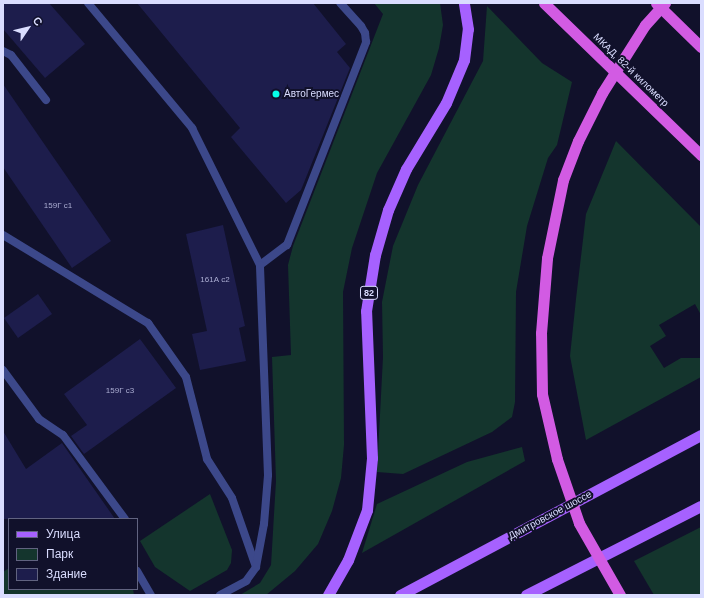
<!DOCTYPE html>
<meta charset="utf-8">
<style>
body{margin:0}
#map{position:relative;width:704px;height:598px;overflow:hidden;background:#11112b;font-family:Arial,sans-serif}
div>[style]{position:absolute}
.green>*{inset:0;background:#14352d}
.building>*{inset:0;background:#1d1d4c}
.service>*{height:8px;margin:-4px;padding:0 4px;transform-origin:4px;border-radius:4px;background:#3c488a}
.primary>*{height:11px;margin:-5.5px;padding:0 5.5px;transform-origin:5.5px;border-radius:5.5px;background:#a661ff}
.trunk>*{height:11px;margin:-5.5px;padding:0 5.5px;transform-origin:5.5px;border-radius:5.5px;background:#d25be3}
.trunk-bridge>*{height:11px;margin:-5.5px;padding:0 5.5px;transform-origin:5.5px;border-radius:5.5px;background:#d25be3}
.dots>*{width:11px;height:11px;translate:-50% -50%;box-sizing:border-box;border:2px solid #11112b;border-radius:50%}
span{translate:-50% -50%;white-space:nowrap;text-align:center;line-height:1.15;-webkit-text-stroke:4px #11112b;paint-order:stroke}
.number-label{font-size:8px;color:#abadd2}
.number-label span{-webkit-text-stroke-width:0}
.shield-label span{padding:1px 3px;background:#11112b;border:1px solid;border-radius:3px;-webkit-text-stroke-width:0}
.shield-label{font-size:9px;color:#daddff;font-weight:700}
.street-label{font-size:10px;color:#daddff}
.poi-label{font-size:10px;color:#daddff}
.left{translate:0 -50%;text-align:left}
.frame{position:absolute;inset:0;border:4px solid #daddff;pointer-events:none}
.legend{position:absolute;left:8px;top:518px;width:130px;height:72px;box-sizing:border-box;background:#11112b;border:1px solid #616380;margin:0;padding:5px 7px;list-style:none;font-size:12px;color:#daddff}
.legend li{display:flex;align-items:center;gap:8px;height:20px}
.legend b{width:20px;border:1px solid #616380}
.north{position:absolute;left:8px;top:8px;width:40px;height:40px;-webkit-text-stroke:3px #11112b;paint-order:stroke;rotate:55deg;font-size:11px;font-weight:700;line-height:16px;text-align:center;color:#daddff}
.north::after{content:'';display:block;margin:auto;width:14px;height:18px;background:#daddff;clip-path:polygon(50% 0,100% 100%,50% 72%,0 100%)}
</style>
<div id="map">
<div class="green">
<i style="clip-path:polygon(374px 3px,440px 3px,443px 25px,439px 48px,431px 75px,377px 173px,352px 248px,343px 292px,344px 445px,341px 478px,332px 511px,318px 544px,295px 571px,266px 595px,240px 595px,260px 583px,271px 565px,276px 481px,272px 357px,291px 355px,288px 265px,293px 246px,383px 14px)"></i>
<i style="clip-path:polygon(487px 6px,542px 63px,572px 82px,557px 145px,548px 158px,527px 226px,516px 292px,515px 402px,512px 417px,492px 432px,403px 474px,377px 472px,383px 357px,382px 302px,393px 246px,418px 185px,483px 61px)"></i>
<i style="clip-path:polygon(616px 141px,701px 227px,701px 315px,695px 304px,659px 325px,666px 336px,650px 346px,664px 368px,681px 358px,701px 358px,701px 377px,586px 440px,570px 356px,576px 299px,586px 214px)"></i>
<i style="clip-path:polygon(522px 447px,525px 461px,362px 553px,377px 504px,467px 462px)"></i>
<i style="clip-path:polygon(210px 494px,232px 550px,231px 563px,227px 570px,190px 591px,155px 567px,140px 541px)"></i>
<i style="clip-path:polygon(701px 527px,701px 595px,654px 595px,634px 561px)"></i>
<i style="clip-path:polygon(9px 568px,9px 589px,133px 589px,134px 595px,3px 595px,3px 572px)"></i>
</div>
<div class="building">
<i style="clip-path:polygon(3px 3px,49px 3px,85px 44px,45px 78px,3px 29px)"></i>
<i style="clip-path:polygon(137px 3px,313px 3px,346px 44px,337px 52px,350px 68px,301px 190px,286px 203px,231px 137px,240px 128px)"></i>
<i style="clip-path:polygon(3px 84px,111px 241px,72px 268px,3px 167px)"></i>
<i style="clip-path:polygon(223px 225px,245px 326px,239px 328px,246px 361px,200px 370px,192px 334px,207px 331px,186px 234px)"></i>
<i style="clip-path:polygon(38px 294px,52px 314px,18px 338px,4px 318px)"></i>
<i style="clip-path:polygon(140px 339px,176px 388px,84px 454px,71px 436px,87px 425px,64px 394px)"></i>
<i style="clip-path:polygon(3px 431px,26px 469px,62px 443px,115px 519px,3px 519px)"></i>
</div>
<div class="service">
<i style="left:88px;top:3px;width:163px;rotate:50.2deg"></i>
<i style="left:192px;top:128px;width:153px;rotate:63.6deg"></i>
<i style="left:260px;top:265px;width:34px;rotate:-37deg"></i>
<i style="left:287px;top:245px;width:218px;rotate:-68.7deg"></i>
<i style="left:366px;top:42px;width:9px;rotate:-96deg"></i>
<i style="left:365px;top:33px;width:8px;rotate:-120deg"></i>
<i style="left:361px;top:26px;width:31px;rotate:-132deg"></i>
<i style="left:3px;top:51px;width:9px;rotate:27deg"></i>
<i style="left:11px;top:55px;width:57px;rotate:52.1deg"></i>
<i style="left:3px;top:235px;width:170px;rotate:31.3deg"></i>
<i style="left:148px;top:323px;width:66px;rotate:54.9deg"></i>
<i style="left:186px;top:377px;width:85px;rotate:75.6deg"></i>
<i style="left:207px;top:459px;width:46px;rotate:57.3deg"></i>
<i style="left:232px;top:498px;width:73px;rotate:70.8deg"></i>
<i style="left:3px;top:370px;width:61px;rotate:53.7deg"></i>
<i style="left:39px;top:419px;width:29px;rotate:34deg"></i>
<i style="left:63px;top:435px;width:104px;rotate:53.6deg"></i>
<i style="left:137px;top:571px;width:28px;rotate:60deg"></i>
<i style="left:220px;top:595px;width:30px;rotate:-28deg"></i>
<i style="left:246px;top:581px;width:17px;rotate:-54deg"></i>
<i style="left:256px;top:567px;width:44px;rotate:-79.5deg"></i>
<i style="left:264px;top:524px;width:49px;rotate:-85.3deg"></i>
<i style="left:268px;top:475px;width:210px;rotate:-92.2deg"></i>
</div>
<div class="primary">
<i style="left:328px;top:595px;width:40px;rotate:-60.3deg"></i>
<i style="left:348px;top:560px;width:53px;rotate:-69.2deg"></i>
<i style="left:367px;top:510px;width:52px;rotate:-84.5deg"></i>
<i style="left:372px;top:458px;width:147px;rotate:-92.3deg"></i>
<i style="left:366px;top:311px;width:57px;rotate:-80.9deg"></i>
<i style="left:375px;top:255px;width:47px;rotate:-73.9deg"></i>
<i style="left:388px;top:210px;width:45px;rotate:-66.3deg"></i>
<i style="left:406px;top:169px;width:77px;rotate:-58.8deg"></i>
<i style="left:446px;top:103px;width:47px;rotate:-67.3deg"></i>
<i style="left:464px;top:60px;width:31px;rotate:-83deg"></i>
<i style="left:468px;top:29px;width:26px;rotate:-99deg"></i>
<i style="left:400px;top:595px;width:341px;rotate:-28deg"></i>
<i style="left:526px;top:595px;width:196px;rotate:-27deg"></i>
</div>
<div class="trunk">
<i style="left:544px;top:3px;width:219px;rotate:44.1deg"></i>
<i style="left:656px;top:3px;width:63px;rotate:44.4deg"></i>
</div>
<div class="trunk-bridge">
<i style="left:620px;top:595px;width:83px;rotate:-119.7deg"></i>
<i style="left:579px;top:523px;width:68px;rotate:-109deg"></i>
<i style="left:557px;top:459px;width:67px;rotate:-103deg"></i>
<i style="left:542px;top:394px;width:61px;rotate:-90.9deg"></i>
<i style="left:541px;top:333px;width:75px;rotate:-85.4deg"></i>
<i style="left:547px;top:258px;width:80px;rotate:-78.4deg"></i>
<i style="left:563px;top:180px;width:42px;rotate:-69deg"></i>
<i style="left:578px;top:141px;width:54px;rotate:-63.4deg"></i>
<i style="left:602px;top:93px;width:80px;rotate:-57.7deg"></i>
<i style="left:645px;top:25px;width:30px;rotate:-48deg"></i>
</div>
<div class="dots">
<i style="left:276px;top:94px;background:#06ffe8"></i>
</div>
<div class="number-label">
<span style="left:58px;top:206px">159Г с1</span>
<span style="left:215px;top:280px">161А с2</span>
<span style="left:120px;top:391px">159Г с3</span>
</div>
<div class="shield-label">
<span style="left:369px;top:293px">82</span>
</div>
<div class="street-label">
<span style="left:631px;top:70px;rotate:44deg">МКАД, 82-й километр</span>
<span style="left:550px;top:515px;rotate:-28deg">Дмитровское шоссе</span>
</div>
<div class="poi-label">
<span class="left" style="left:284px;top:94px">АвтоГермес</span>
</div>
<div class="frame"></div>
<ul class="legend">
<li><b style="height:5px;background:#a661ff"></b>Улица</li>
<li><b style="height:11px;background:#14352d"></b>Парк</li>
<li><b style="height:11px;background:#1d1d4c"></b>Здание</li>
</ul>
<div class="north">С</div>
</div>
